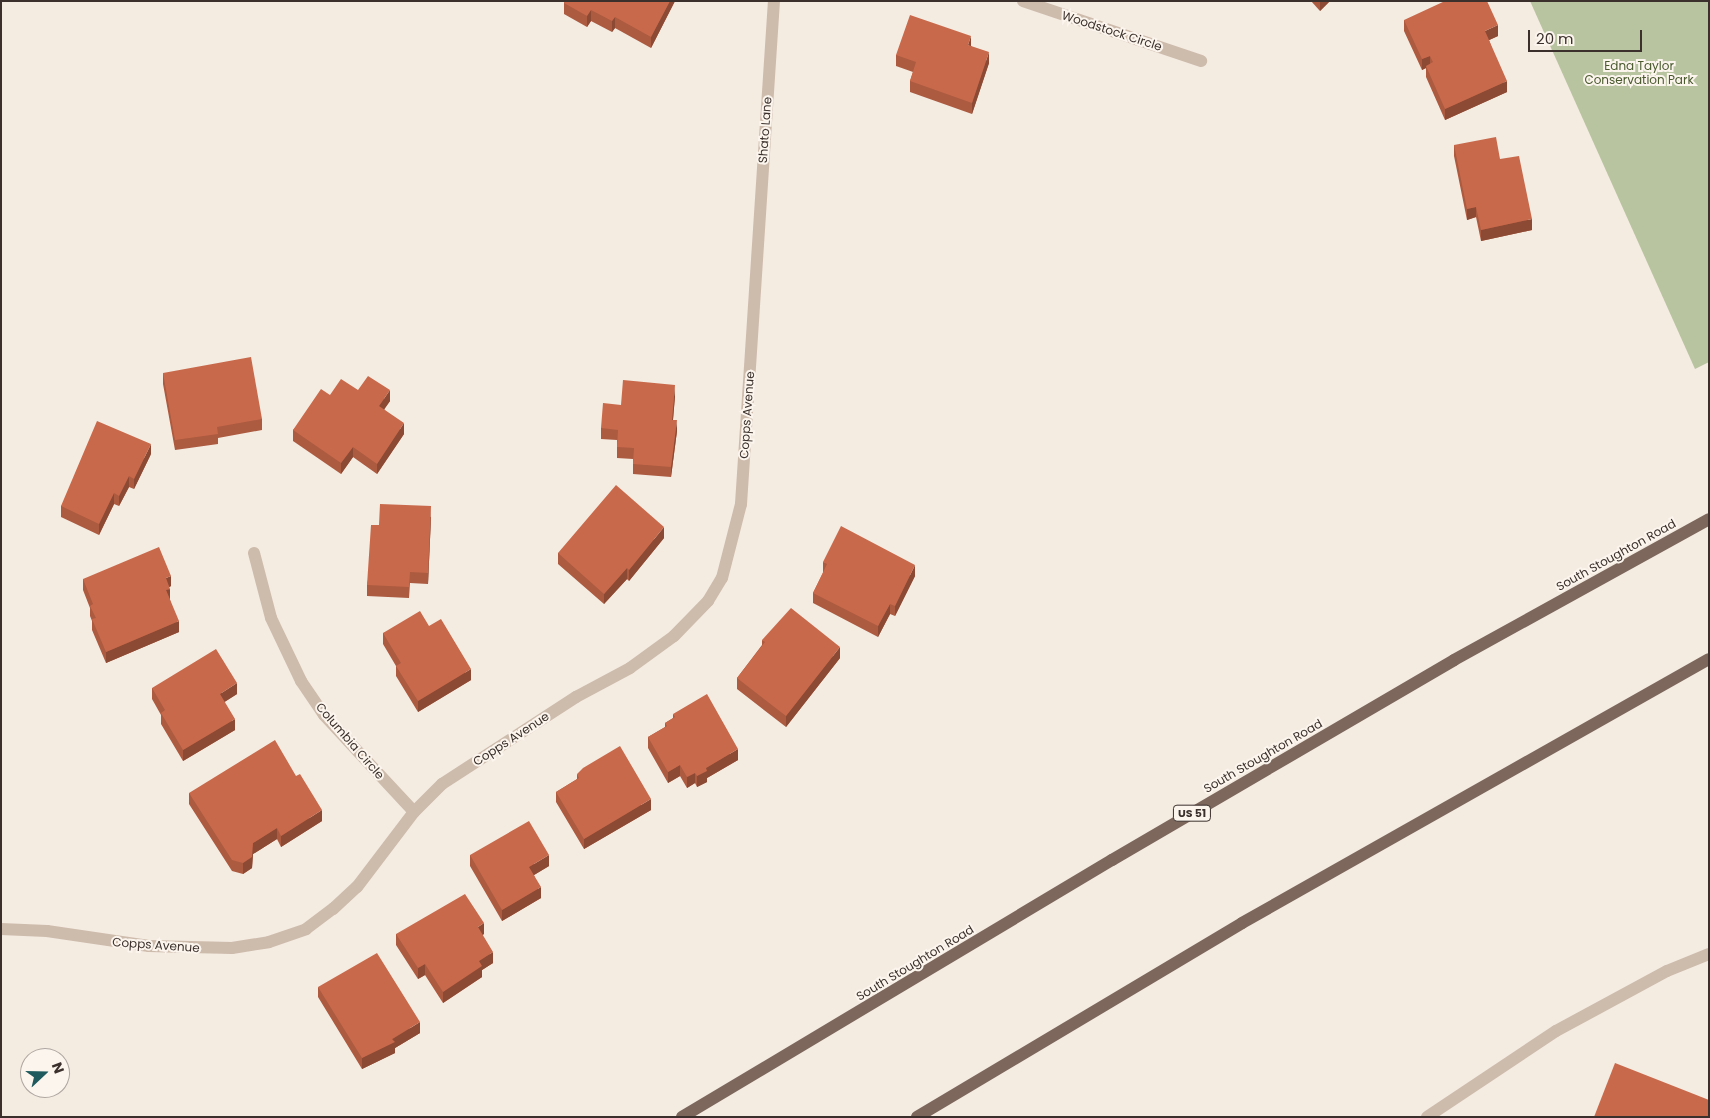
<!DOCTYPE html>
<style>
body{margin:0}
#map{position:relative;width:1710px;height:1118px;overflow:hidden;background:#f4ebe1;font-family:Poppins,sans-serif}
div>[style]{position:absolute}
.green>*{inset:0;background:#b8c4a0}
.service>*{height:12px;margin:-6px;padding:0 6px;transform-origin:6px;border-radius:6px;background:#cdbbac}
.minor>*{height:12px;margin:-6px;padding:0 6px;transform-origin:6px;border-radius:6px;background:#cdbbac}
.primary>*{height:12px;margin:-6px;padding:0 6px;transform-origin:6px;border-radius:6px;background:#7d675c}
.wall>*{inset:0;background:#ac5a40}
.shaded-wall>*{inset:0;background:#8c4a34}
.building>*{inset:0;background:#c8694b}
span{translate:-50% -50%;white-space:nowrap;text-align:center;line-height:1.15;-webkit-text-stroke:4px #fbf5ee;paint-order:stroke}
.shield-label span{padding:1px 4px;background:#fbf5ee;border:1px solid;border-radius:4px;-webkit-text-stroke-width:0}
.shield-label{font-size:11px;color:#3b302b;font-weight:700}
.street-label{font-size:12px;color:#3b302b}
.park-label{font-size:12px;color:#4a5a2e}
.frame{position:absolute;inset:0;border:2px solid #3b302b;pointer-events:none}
.north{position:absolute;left:20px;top:1048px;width:50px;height:50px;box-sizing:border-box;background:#fbf5ee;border:1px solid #aea6a0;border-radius:50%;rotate:69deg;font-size:14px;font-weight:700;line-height:20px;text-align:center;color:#3b302b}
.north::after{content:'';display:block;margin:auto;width:18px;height:22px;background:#1f5a5e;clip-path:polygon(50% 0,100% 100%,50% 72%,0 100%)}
.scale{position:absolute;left:1528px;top:30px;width:114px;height:22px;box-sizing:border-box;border:2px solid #3b302b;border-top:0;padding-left:6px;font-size:15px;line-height:18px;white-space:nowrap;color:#3b302b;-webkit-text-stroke:4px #fbf5ee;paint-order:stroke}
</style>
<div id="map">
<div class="green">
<i style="clip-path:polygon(1530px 1px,1709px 1px,1709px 362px,1695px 369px)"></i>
</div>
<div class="service">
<i style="left:1427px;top:1117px;width:155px;rotate:-33.7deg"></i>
<i style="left:1556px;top:1031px;width:126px;rotate:-28.4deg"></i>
<i style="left:1667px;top:971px;width:45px;rotate:-22deg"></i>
</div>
<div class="minor">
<i style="left:1023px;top:1px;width:188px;rotate:18.6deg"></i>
<i style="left:254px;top:553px;width:67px;rotate:75.3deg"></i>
<i style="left:271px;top:618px;width:70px;rotate:64.5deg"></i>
<i style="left:301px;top:681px;width:41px;rotate:55.9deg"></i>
<i style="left:324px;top:715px;width:132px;rotate:47.1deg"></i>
<i style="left:1px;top:929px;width:46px;rotate:2.5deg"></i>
<i style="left:47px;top:931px;width:103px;rotate:8.4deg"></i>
<i style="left:149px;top:946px;width:83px;rotate:1.4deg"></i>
<i style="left:232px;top:948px;width:37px;rotate:-9deg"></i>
<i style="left:269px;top:942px;width:39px;rotate:-19deg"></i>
<i style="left:306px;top:929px;width:34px;rotate:-37deg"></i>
<i style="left:333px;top:909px;width:33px;rotate:-43deg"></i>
<i style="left:357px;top:887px;width:94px;rotate:-52.8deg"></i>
<i style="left:414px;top:812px;width:40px;rotate:-45deg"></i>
<i style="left:442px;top:784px;width:160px;rotate:-33deg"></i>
<i style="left:576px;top:697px;width:61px;rotate:-28.2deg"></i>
<i style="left:630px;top:668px;width:54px;rotate:-36deg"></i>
<i style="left:674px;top:636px;width:49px;rotate:-45.8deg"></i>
<i style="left:708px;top:601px;width:27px;rotate:-59deg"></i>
<i style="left:722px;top:578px;width:76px;rotate:-75.6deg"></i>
<i style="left:741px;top:504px;width:504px;rotate:-86.25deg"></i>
</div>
<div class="primary">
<i style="left:682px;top:1117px;width:501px;rotate:-30.87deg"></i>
<i style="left:1112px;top:860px;width:396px;rotate:-30.3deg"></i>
<i style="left:1454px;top:660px;width:291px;rotate:-28.9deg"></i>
<i style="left:917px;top:1117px;width:378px;rotate:-30.8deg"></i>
<i style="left:1242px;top:923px;width:536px;rotate:-29.48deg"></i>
</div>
<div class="wall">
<i style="clip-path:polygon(675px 1px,651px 48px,615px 28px,612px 32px,591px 21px,587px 27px,564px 14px,564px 3px)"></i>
<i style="clip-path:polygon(1311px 1px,1330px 1px,1320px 11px)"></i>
<i style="clip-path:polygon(1404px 20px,1498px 36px,1489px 40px,1507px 92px,1445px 120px,1426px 77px,1426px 68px,1422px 70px,1404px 31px)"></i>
<i style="clip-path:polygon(971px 46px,989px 63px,972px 114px,910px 92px,910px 81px,913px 72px,896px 66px,896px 55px)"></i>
<i style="clip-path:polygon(1454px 145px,1500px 159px,1532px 230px,1481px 241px,1476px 217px,1467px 220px,1454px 156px)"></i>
<i style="clip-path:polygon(163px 373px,262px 419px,262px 430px,218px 438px,218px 444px,175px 450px,163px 384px)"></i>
<i style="clip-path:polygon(358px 390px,390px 401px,384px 409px,404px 434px,377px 474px,353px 457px,341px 474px,293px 441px,293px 430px,330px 395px)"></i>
<i style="clip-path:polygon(675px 396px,673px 420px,677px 431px,671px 477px,633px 474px,633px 459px,617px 458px,617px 440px,601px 439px,601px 428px)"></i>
<i style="clip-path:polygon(151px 454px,134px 489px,129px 487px,119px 506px,114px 504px,99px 535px,61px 517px,61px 506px)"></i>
<i style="clip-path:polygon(431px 517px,428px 584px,410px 583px,409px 598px,367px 596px,367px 585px,379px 525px)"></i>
<i style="clip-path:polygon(664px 538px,629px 581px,627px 579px,604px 604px,558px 564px,558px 553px)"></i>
<i style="clip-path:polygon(823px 562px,915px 576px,895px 616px,890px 614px,878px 637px,813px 603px,813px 593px,823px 573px)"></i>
<i style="clip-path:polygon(83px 579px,171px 586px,169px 587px,170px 600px,179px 632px,106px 663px,92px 630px,92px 621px,90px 616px,90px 608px,83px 590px)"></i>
<i style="clip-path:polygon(429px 626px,471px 680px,418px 712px,396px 676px,396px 666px,383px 644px,383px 633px)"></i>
<i style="clip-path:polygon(762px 640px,840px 658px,786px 727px,737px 689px,737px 678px,762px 645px)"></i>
<i style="clip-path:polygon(152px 688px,237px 694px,224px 702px,235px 730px,183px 761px,161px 724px,161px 715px,152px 699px)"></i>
<i style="clip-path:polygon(673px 714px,738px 760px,707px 778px,707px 782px,697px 787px,695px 783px,687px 788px,680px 776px,668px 783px,648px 748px,648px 737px,665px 727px,665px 723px,673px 718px)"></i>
<i style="clip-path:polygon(577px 774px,651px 810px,584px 849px,556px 802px,556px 792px,577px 779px)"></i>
<i style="clip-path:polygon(189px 793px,322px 821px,281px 847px,277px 839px,253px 854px,252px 868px,243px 874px,232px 871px,189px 804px)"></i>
<i style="clip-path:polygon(470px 855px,549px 866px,534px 875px,541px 898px,502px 921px,470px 866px)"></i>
<i style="clip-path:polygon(396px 934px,484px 934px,482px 935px,493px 963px,482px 970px,482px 977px,443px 1003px,425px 975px,418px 979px,396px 945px)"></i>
<i style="clip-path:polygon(318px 987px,420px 1033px,395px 1048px,395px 1053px,362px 1069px,318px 997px)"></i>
</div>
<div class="shaded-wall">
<i style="clip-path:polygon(670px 1px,675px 1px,651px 48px,651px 37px)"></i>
<i style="clip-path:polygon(1320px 1px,1330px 1px,1320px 11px)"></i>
<i style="clip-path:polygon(591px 10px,591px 21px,587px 27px,587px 16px)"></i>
<i style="clip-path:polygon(615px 17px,615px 28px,612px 32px,612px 21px)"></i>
<i style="clip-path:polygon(1498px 25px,1498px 36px,1485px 42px,1485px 31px)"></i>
<i style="clip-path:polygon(971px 36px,971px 47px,968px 45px)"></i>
<i style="clip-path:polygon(989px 52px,989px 63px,972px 114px,972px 103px)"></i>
<i style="clip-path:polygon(1430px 56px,1430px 67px,1426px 66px,1426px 68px,1422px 70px,1422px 59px)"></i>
<i style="clip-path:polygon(1507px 81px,1507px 92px,1445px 120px,1445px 109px)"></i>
<i style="clip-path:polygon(1476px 207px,1476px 217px,1467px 220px,1467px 209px)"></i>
<i style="clip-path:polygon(1532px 219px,1532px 230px,1481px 241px,1481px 230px)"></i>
<i style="clip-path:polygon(675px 385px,675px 396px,672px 431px,672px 420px)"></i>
<i style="clip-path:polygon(390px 390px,390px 401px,379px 417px,379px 406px)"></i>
<i style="clip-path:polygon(677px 420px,677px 431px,671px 477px,671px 467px)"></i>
<i style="clip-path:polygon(404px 423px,404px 434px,377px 474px,377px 464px)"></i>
<i style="clip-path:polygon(151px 444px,151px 454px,134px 489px,134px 479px)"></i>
<i style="clip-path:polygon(353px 447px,353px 457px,341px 474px,341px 463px)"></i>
<i style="clip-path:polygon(129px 476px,129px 487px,119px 506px,119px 496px)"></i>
<i style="clip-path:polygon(114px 493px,114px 504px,99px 535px,99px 524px)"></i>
<i style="clip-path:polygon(431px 506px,431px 517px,428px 584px,428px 573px)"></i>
<i style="clip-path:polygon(664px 527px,664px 538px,629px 581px,629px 570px)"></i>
<i style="clip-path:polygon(915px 565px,915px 576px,895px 616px,895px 606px)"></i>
<i style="clip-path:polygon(627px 568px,627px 579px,604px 604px,604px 594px)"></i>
<i style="clip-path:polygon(171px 576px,171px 586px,166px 589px,166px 578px)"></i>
<i style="clip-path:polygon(170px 589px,170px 600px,166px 590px)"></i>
<i style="clip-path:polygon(890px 604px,890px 614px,878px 637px,878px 626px)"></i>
<i style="clip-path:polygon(179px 621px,179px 632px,106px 663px,106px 652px)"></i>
<i style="clip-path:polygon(840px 647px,840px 658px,786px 727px,786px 716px)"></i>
<i style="clip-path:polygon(471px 669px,471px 680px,418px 712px,418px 701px)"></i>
<i style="clip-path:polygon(237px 683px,237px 694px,220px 705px,220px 694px)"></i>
<i style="clip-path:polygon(235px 719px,235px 730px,183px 761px,183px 750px)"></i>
<i style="clip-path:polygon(738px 749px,738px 760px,707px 778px,707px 782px,697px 787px,697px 776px,706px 768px)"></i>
<i style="clip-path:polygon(680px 765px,680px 776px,668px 783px,668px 772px)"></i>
<i style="clip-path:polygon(695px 773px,695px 783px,687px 788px,687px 777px)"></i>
<i style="clip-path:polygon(651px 799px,651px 810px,584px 849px,584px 839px)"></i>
<i style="clip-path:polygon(322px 810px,322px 821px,281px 847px,281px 836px)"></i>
<i style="clip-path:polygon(277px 828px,277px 839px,253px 854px,252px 868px,243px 874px,243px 863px,253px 843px)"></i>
<i style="clip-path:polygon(549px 855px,549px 866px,529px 878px,529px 867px)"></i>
<i style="clip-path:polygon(541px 887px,541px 898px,502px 921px,502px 910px)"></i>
<i style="clip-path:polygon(484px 923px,484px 934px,478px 938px,478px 927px)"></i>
<i style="clip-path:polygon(493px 952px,493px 963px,482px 970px,482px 977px,443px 1003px,443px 992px,479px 961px)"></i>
<i style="clip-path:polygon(425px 964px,425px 975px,418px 979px,418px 968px)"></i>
<i style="clip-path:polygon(420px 1022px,420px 1033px,395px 1048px,395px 1053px,362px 1069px,362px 1058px)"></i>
</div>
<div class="building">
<i style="clip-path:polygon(564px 1px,670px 1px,651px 37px,615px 17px,612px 21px,591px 10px,587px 16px,564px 3px)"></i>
<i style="clip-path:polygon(1445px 1px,1487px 1px,1498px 25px,1485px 31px,1507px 81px,1445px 109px,1426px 66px,1433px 62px,1430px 56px,1422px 59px,1404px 20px)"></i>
<i style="clip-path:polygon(910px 15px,971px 36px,968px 45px,989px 52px,972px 103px,910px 81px,916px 62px,896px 55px)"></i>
<i style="clip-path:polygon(1496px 137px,1500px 159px,1519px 156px,1532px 219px,1481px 230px,1476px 207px,1467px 209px,1454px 145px)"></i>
<i style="clip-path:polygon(251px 357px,262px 419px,217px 427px,218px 434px,175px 440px,163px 373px)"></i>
<i style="clip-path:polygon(368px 376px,390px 390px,379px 406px,404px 423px,377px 464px,353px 447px,341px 463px,293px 430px,321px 389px,330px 395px,341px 379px,358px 390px)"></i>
<i style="clip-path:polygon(623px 380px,675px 385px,672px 420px,677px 420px,671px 467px,633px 464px,634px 448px,617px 447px,618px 430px,601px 428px,603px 403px,621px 405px)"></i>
<i style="clip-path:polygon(97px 421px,151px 444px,134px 479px,129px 476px,119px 496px,114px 493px,99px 524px,61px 506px)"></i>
<i style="clip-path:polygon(616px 485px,664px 527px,629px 570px,627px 568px,604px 594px,558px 553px)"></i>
<i style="clip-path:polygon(380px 504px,431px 506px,428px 573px,410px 572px,409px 587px,367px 585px,371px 525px,379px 525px)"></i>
<i style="clip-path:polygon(841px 526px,915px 565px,895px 606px,890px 604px,878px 626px,813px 593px,827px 564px,823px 562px)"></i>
<i style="clip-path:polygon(159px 547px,171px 576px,166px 578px,170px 589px,166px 590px,179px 621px,106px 652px,92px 619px,96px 618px,90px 606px,93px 604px,83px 579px)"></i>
<i style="clip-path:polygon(791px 608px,840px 647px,786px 716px,737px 678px,765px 642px,762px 640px)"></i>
<i style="clip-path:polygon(420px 611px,429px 626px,441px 619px,471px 669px,418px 701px,396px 666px,401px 663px,383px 633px)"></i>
<i style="clip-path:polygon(216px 649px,237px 683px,220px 694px,235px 719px,183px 750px,161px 713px,165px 710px,152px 688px)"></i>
<i style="clip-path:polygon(707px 694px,738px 749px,706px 768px,707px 771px,697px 776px,695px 773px,687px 777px,680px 765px,668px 772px,648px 737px,667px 726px,665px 723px,675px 717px,673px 714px)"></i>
<i style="clip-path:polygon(275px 740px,296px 776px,300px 774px,322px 810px,281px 836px,277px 828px,253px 843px,252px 857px,243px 863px,232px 860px,189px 793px)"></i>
<i style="clip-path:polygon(620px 746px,651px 799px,584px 839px,556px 792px,579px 778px,577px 774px,583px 768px)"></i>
<i style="clip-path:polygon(529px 821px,549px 855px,529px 867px,541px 887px,502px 910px,470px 855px)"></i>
<i style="clip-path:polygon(465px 894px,484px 923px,478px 927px,493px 952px,479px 961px,482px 966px,443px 992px,425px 964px,418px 968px,396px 934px)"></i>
<i style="clip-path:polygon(377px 953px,420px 1022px,392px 1039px,395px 1042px,362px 1058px,318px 987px)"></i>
<i style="clip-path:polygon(1615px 1063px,1709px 1100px,1709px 1117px,1594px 1117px)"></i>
</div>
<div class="shield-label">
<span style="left:1192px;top:813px">US 51</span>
</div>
<div class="street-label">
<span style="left:1112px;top:31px;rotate:18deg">Woodstock Circle</span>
<span style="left:765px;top:130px;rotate:-86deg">Shato Lane</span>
<span style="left:747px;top:415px;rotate:-86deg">Copps Avenue</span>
<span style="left:1616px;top:555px;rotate:-29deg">South Stoughton Road</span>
<span style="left:511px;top:739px;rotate:-33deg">Copps Avenue</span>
<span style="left:350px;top:741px;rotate:49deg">Columbia Circle</span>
<span style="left:1263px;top:756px;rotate:-30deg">South Stoughton Road</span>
<span style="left:156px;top:945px;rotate:4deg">Copps Avenue</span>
<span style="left:915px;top:963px;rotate:-31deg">South Stoughton Road</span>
</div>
<div class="park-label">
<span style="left:1639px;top:73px">Edna Taylor<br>Conservation Park</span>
</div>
<div class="frame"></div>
<div class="north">N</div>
<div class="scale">20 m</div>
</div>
